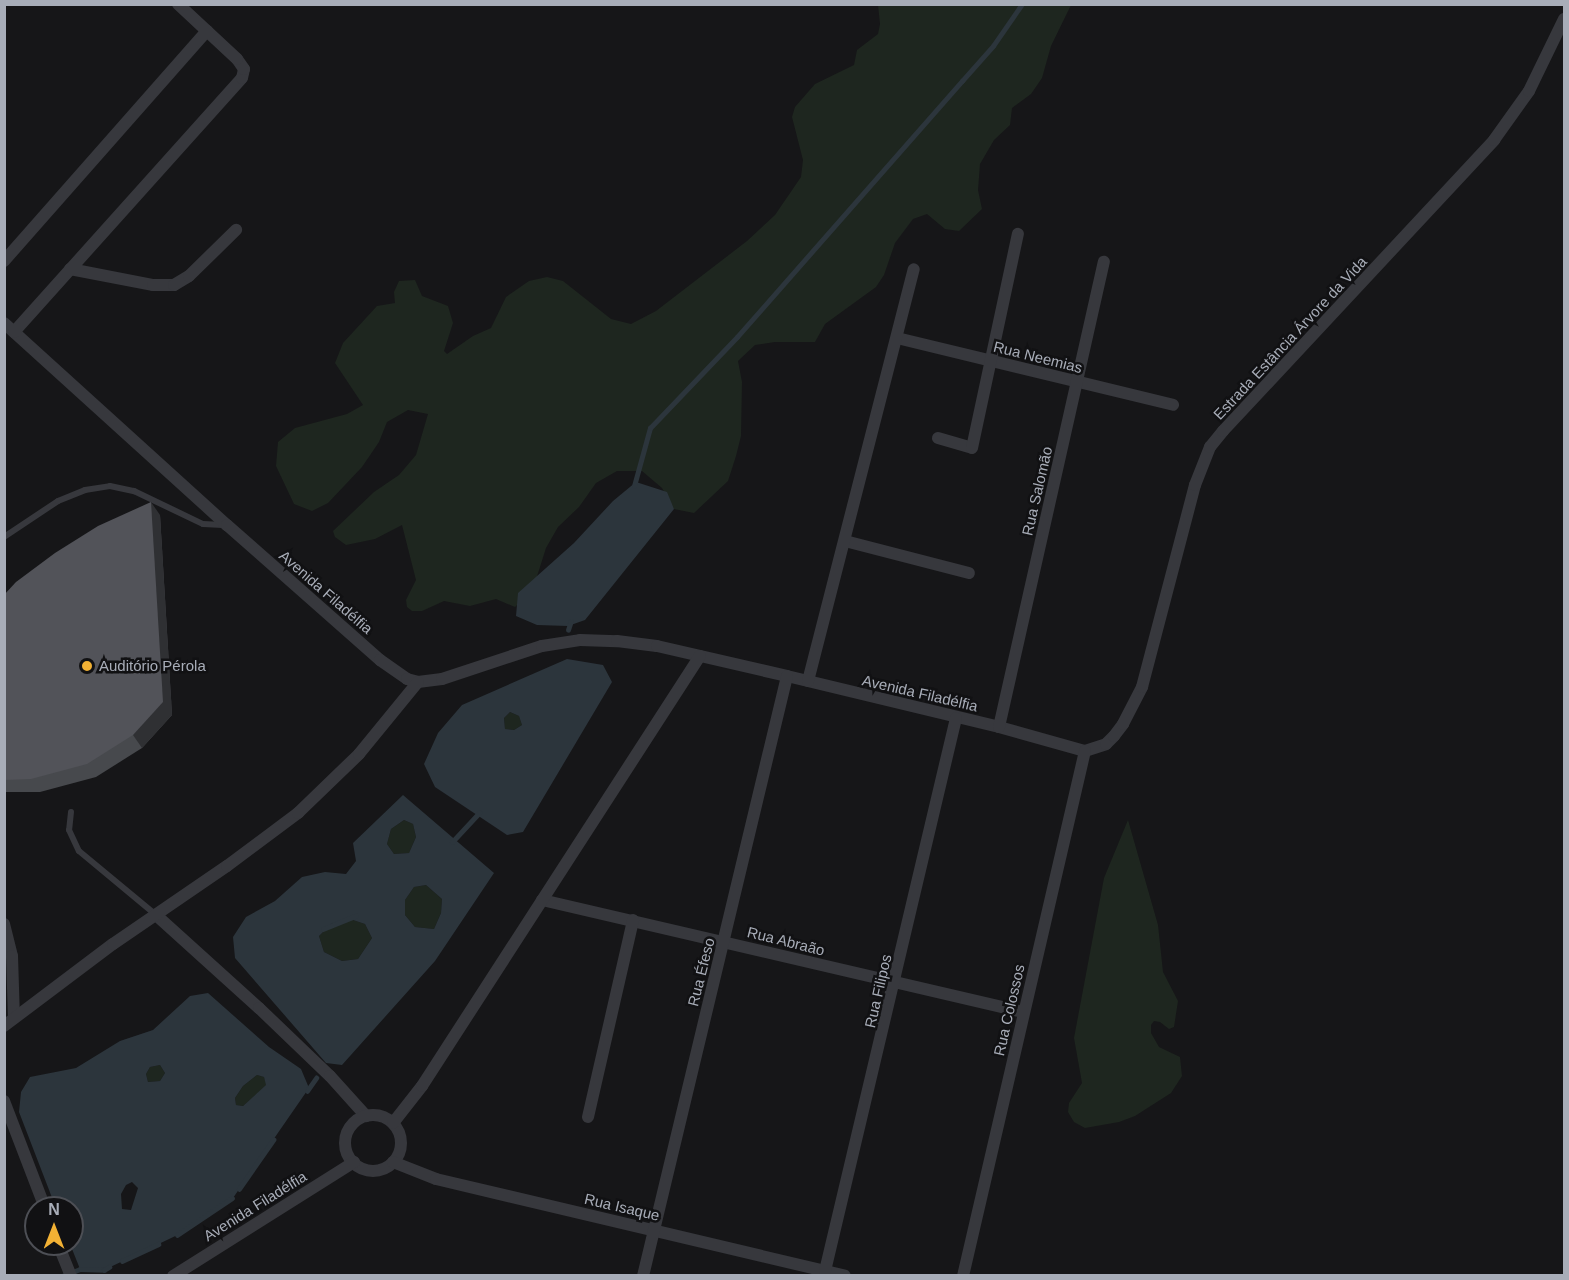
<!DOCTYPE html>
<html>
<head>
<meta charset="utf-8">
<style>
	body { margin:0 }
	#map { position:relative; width:1569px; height:1280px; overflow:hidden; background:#161618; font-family:Arial,sans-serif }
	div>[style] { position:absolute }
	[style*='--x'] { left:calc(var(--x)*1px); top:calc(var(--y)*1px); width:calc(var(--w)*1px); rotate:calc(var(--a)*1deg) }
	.green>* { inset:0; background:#1e261f }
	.water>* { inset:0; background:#2c353c }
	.stream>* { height:4.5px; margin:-2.25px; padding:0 2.25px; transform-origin:2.25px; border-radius:2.25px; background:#2c353c }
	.service>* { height:6px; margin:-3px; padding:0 3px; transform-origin:3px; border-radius:3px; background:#37383d }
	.minor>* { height:12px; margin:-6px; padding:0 6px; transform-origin:6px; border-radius:6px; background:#37383d }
	.minor>.ring { margin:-6px; padding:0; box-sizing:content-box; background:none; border:12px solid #37383d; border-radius:50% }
	.wall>* { inset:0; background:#47494d }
	.shaded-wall>* { inset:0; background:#2f3033 }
	.building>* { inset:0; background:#525359 }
	.dots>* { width:16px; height:16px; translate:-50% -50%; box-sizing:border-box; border:3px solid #111113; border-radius:50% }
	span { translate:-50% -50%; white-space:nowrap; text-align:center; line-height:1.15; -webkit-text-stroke:5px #111113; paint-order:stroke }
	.street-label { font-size:15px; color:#a8adb8 }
	.poi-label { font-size:15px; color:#a8adb8 }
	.left { translate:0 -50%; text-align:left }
	.frame { position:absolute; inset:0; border:6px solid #a8adb8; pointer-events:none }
	.north { position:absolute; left:24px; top:1196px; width:60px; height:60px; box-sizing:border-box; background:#111113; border:2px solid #4d4f55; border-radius:50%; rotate:0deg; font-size:16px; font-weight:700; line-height:24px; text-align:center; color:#a8adb8 }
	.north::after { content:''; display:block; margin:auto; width:21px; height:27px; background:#f2b134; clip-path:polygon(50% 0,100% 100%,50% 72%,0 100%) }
</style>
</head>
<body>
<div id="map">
	<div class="green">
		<div style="clip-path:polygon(878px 5px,1071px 5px,1051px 46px,1042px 78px,1031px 94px,1012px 108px,1010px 125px,994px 140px,980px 164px,978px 190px,982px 209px,959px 231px,945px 229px,927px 214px,913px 219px,895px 243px,884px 275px,876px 287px,825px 324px,815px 342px,775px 342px,755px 345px,738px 361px,742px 382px,741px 436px,736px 456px,728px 481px,694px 513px,674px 509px,662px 488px,642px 471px,617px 471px,596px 483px,579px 507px,558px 527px,546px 548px,533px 589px,515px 607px,496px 599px,470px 606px,444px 601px,422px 611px,412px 611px,407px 607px,406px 600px,416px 580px,402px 525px,375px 539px,346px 545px,335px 537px,333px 531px,374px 492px,399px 475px,416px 455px,428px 414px,408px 410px,387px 422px,379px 442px,362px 467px,328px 503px,312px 511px,294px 504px,276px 466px,278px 442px,295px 428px,347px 414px,363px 405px,335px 363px,343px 343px,377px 306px,395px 303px,394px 292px,399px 281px,415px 280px,422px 296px,448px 306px,453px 323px,444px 351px,447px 354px,473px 336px,491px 328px,506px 297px,529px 281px,547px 277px,563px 281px,611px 319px,631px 324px,656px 311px,747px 241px,775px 215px,801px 177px,803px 160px,792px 117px,795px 107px,815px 84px,854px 65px,857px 50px,878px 34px,880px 24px)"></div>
		<div style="clip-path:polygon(510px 712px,519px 716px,522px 725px,514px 730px,505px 729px,504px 718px)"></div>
		<div style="clip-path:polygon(404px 820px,413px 824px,416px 837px,409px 853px,394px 854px,387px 844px,391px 829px)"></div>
		<div style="clip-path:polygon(1128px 820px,1158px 925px,1163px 972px,1178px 1001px,1174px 1027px,1169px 1029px,1160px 1022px,1154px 1021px,1151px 1025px,1151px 1033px,1159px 1047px,1180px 1057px,1182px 1076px,1171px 1093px,1135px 1116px,1119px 1122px,1085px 1128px,1074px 1122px,1068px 1112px,1069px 1103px,1082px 1083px,1074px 1038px,1104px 878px)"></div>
		<div style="clip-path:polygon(426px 885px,442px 899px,441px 913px,434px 929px,415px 927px,405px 915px,405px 900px,414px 887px)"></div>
		<div style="clip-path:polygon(350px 919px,365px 924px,372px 938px,358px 959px,342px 961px,324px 952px,319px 936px,331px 924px)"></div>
		<div style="clip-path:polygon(160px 1065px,165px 1073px,160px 1081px,148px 1082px,146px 1074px,150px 1067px)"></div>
		<div style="clip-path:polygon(257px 1075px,264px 1077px,267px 1085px,243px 1106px,236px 1105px,235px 1098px,243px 1086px)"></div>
	</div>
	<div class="water">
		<div style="clip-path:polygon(636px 482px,667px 492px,674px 509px,585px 620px,568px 626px,537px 625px,516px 616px,518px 593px,574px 543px,613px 501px)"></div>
		<div style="clip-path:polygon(evenodd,567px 659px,603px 665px,612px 682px,523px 832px,507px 835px,435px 787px,424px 764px,438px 733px,462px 705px,567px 659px,510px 712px,519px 716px,522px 725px,514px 730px,505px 729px,504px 718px,510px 712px)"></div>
		<div style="clip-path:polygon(evenodd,403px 795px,494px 873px,435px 961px,342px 1065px,326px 1063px,235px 958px,233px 937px,246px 917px,275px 901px,302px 877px,325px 872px,346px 874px,356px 861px,353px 843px,403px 795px,404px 820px,413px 824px,416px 837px,409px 853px,394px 854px,387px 844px,391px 829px,404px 820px,403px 795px,426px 885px,442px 899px,441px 913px,434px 929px,415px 927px,405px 915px,405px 900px,414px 887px,426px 885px,403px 795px,350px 919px,365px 924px,372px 938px,358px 959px,342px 961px,324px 952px,319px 936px,331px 924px,350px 919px)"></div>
		<div style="clip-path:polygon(evenodd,208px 993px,269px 1047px,301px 1069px,309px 1088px,233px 1198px,188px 1230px,104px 1270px,80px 1269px,70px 1244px,72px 1208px,56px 1208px,19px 1112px,21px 1092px,30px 1077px,76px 1068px,120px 1041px,153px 1030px,190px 996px,208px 993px,160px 1065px,165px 1073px,160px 1081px,148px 1082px,146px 1074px,150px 1067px,160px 1065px,208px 993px,257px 1075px,264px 1077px,266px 1085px,243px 1106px,236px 1105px,235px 1098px,243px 1086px,257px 1075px,208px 993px,132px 1182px,138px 1188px,131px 1210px,122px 1209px,121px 1194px,126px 1185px,132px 1182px)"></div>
	</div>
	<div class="stream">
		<div style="--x:634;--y:486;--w:60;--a:-74.6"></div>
		<div style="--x:650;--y:428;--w:126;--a:-46.3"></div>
		<div style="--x:737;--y:337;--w:341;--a:-48.7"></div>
		<div style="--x:962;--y:81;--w:47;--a:-48.5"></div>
		<div style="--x:993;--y:46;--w:51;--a:-55.4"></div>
		<div style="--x:568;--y:630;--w:9;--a:-72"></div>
		<div style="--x:452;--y:842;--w:40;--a:-47"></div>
		<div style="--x:323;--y:929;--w:35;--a:-22"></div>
		<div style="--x:307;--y:1091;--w:16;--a:-55"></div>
		<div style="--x:239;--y:1189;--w:60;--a:-55.2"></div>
		<div style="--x:177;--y:1235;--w:66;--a:-33.9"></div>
		<div style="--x:122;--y:1261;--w:40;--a:-25"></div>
		<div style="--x:62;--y:1276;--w:19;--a:-21"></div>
		<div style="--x:80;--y:1269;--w:24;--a:2"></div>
		<div style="--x:104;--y:1270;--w:6;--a:-31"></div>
	</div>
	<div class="service">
		<div style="--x:4;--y:537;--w:65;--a:-33.7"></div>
		<div style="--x:58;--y:501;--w:29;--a:-22"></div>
		<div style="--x:85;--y:490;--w:25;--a:-9"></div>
		<div style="--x:110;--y:486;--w:25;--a:12"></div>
		<div style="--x:134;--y:491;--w:76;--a:25.6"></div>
		<div style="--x:203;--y:524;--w:20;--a:3"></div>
		<div style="--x:71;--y:812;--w:18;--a:96"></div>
		<div style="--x:69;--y:830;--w:23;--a:65"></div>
		<div style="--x:79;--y:851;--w:100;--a:39.7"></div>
	</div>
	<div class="minor">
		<div style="--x:4;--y:261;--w:307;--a:-48.6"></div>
		<div style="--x:70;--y:269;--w:85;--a:10.9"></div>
		<div style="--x:153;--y:285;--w:21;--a:0"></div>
		<div style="--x:174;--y:285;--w:17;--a:-31"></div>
		<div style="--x:189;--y:276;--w:66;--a:-44.4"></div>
		<div style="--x:4;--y:323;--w:301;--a:42.2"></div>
		<div style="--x:227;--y:525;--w:204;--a:41.4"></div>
		<div style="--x:380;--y:660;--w:33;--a:35"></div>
		<div style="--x:407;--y:679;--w:11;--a:15"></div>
		<div style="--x:418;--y:682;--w:24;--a:-7"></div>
		<div style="--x:442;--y:679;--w:105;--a:-18.3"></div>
		<div style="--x:542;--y:646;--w:38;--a:-9"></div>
		<div style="--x:580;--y:640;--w:37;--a:2"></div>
		<div style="--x:617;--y:641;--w:40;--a:7.1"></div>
		<div style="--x:657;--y:646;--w:133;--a:13"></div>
		<div style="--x:787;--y:676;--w:218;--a:13.5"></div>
		<div style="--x:999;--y:727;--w:89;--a:15.6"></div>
		<div style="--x:1085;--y:751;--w:22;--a:-18"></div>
		<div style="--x:1106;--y:744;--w:11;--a:-45"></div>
		<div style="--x:1114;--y:736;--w:15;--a:-53"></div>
		<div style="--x:1123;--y:724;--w:42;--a:-62.8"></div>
		<div style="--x:1142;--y:687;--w:209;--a:-75.3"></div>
		<div style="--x:1195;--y:485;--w:41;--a:-68.5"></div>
		<div style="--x:1210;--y:447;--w:21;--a:-51"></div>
		<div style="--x:1223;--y:431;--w:398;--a:-47"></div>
		<div style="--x:1494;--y:140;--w:60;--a:-54.5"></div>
		<div style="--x:1529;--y:91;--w:80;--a:-64.1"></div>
		<div style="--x:14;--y:332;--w:341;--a:-48.1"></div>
		<div style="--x:242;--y:78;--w:9;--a:-77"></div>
		<div style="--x:244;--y:69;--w:12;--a:-125"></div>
		<div style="--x:237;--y:59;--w:81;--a:-137"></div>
		<div style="--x:897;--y:338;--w:284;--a:13.6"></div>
		<div style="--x:938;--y:438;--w:35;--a:16"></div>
		<div style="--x:972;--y:448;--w:219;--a:-77.9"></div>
		<div style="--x:845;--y:541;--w:128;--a:14.5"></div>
		<div style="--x:808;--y:681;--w:425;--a:-75.6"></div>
		<div style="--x:999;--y:727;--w:477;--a:-77.3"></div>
		<div style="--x:542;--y:900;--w:494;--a:13.1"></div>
		<div style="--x:156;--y:915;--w:139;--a:42.1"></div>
		<div style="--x:259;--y:1008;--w:98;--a:43.8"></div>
		<div style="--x:330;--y:1076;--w:54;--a:48"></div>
		<div style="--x:4;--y:924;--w:33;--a:76"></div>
		<div style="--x:12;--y:956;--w:62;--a:88.2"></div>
		<div style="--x:4;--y:1026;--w:136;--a:-37"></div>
		<div style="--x:113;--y:944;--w:138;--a:-34.4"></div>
		<div style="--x:227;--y:866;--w:89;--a:-36.7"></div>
		<div style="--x:298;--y:813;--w:85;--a:-44"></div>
		<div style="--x:359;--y:754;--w:93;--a:-50.7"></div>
		<div style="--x:4;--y:1101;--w:115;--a:69"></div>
		<div class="ring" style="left:345px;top:1115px;width:44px;height:44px"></div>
		<div style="--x:588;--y:1117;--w:202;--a:-77.1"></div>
		<div style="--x:393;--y:1123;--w:47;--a:-51.9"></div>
		<div style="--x:422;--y:1086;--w:512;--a:-57.12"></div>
		<div style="--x:393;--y:1162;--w:46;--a:21.6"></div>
		<div style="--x:436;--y:1179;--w:420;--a:13.3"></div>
		<div style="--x:58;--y:1244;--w:35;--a:68"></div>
		<div style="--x:825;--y:1271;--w:568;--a:-76.67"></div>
		<div style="--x:173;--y:1276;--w:214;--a:-32.2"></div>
		<div style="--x:643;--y:1276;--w:617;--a:-76.5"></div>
		<div style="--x:963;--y:1276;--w:539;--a:-76.92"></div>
	</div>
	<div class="wall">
		<div style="clip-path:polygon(160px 515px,172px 715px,142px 748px,96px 777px,40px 792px,4px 792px,4px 595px)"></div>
	</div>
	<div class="shaded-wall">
		<div style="clip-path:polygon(151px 502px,160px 515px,172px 715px,142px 748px,133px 735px)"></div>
	</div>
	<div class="building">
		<div style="clip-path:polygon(151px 502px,163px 702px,133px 735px,87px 764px,31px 779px,4px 780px,4px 595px,16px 582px,55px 553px,98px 526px)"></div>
	</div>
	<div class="dots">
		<div style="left:87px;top:666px;background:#f2b134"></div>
	</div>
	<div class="street-label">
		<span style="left:1290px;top:338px;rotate:-47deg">Estrada Estância Árvore da Vida</span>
		<span style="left:1038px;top:357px;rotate:14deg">Rua Neemias</span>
		<span style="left:1037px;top:491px;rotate:-77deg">Rua Salomão</span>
		<span style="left:326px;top:592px;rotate:41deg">Avenida Filadélfia</span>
		<span style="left:920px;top:693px;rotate:13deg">Avenida Filadélfia</span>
		<span style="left:786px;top:941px;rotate:14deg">Rua Abraão</span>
		<span style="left:701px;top:972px;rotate:-76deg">Rua Éfeso</span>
		<span style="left:878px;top:991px;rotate:-77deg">Rua Filipos</span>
		<span style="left:1009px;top:1010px;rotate:-77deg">Rua Colossos</span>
		<span style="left:255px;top:1206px;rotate:-32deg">Avenida Filadélfia</span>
		<span style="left:622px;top:1207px;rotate:13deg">Rua Isaque</span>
	</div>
	<div class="poi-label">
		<span class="left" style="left:99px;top:666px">Auditório Pérola</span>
	</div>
	<div class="frame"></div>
	<div class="north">N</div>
</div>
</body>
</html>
